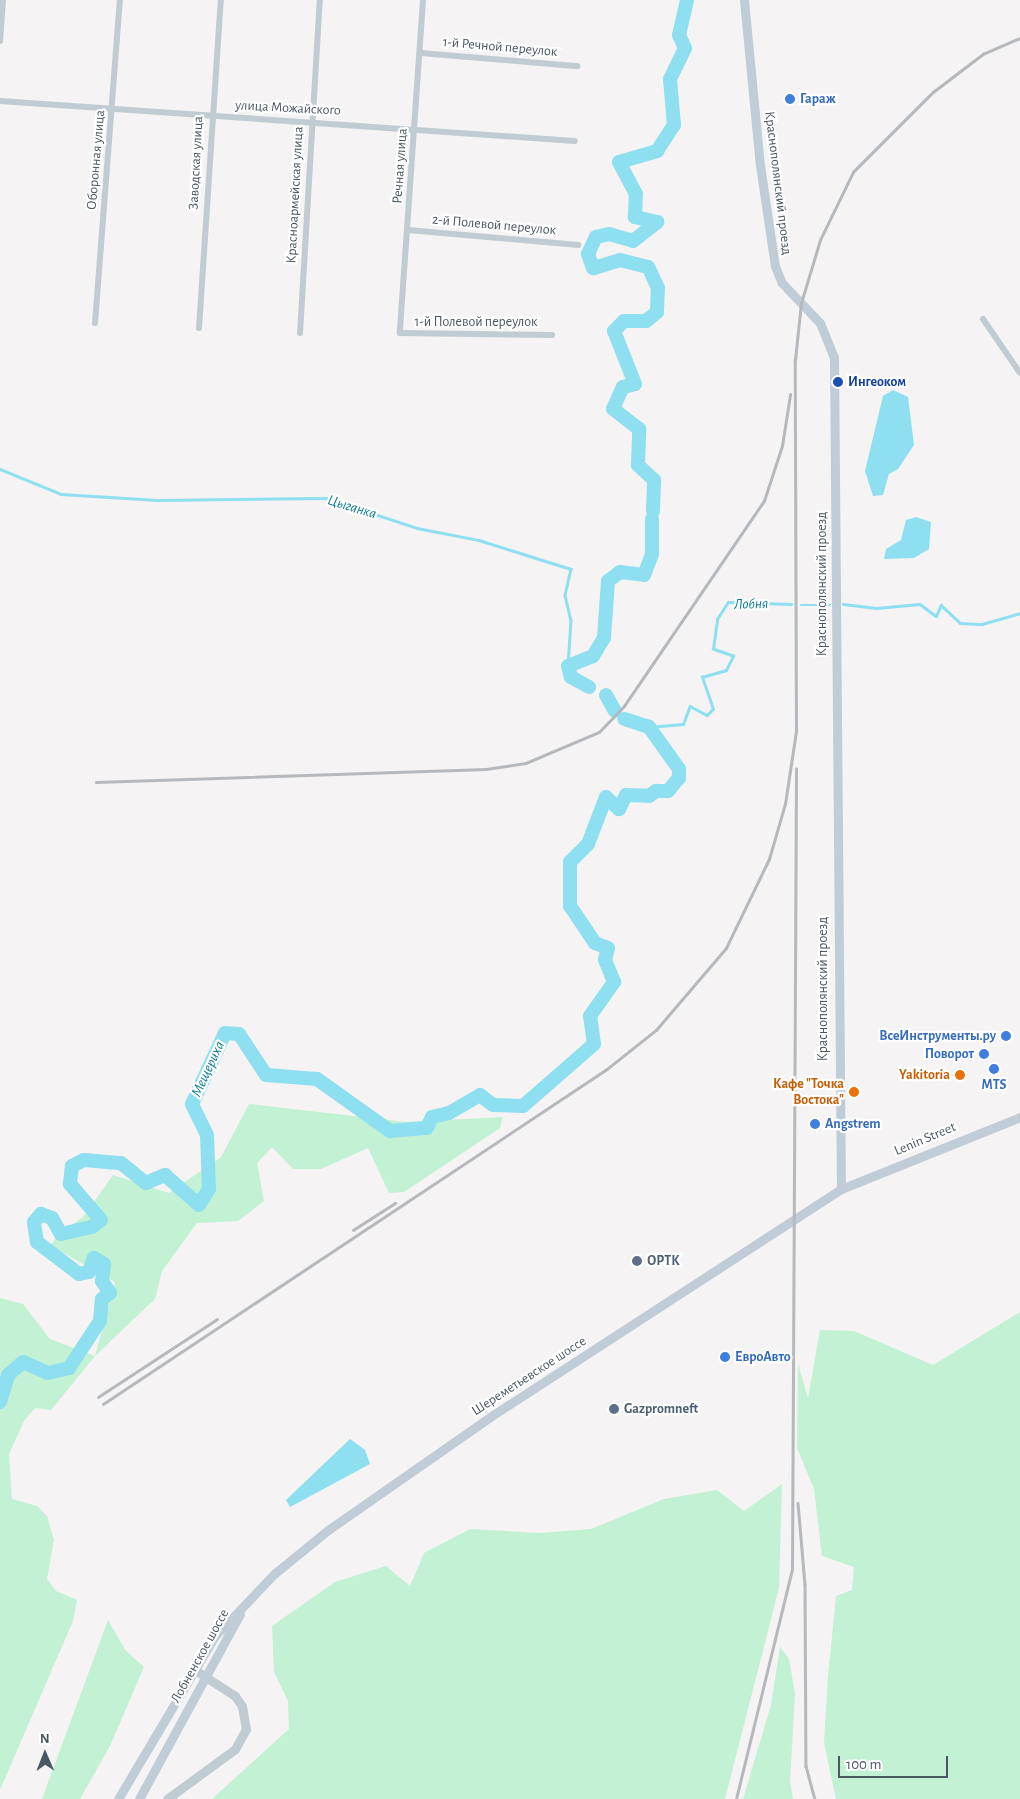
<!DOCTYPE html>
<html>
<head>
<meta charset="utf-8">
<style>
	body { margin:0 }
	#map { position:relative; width:1020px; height:1799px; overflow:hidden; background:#f5f3f3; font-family:"Alegreya Sans",sans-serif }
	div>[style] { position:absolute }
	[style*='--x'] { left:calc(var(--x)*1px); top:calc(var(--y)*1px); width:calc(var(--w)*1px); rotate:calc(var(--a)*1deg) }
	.green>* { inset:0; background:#c2f2d3 }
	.water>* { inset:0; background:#8edff0 }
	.stream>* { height:2.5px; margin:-1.25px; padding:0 1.25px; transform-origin:1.25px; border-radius:1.25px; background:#8edff0 }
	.river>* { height:14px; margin:-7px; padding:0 7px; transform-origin:7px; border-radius:7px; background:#8edff0 }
	.minor>* { height:6px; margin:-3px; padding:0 3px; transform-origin:3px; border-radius:3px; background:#c1cbd2 }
	.tertiary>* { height:9px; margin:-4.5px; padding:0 4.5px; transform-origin:4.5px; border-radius:4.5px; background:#c1cbd2 }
	.secondary>* { height:9px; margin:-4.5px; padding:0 4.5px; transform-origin:4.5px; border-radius:4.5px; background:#c0ccd6 }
	.rail>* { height:2.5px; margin:-1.25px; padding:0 1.25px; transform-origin:1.25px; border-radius:1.25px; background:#b5b8bd }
	.dots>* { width:14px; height:14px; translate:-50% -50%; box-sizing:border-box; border:2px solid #fff; border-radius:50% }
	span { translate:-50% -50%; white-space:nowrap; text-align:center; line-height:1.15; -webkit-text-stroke:4.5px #fff; paint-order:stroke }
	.street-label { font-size:14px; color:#495761 }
	.shop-label { font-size:14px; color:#366cbe; font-weight:700 }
	.left { translate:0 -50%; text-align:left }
	.right { translate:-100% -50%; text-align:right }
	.transit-label { font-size:14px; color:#164399; font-weight:700 }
	.food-label { font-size:14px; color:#c56008; font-weight:700 }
	.service-label { font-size:14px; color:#4e5e75; font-weight:700 }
	.water-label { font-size:15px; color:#0a7c95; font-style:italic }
	.north { position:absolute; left:20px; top:1729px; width:50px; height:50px; -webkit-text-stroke:4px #fff; paint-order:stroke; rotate:359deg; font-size:14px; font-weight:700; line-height:20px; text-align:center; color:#495761 }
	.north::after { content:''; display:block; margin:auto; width:18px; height:22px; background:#495761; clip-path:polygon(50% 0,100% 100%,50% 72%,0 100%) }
	.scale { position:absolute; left:838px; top:1756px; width:110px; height:22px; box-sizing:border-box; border:2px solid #495761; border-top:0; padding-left:6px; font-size:15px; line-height:18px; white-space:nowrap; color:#495761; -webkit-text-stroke:4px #fff; paint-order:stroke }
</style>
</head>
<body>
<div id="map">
	<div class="green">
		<div style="clip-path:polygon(249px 1104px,406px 1122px,503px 1117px,500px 1128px,404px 1192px,389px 1193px,368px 1148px,321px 1169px,293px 1169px,272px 1147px,257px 1163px,264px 1201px,238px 1221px,197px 1223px,162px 1271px,155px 1299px,95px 1356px,51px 1410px,35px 1408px,24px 1421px,9px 1454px,12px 1499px,37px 1506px,47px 1516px,54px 1540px,47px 1579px,56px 1591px,77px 1600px,73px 1621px,0 1790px,0 1298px,23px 1304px,50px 1339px,95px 1356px,115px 1282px,51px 1246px,56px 1237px,84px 1216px,113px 1175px,169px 1193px,221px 1157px)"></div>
		<div style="clip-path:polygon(1020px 1312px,1020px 1799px,836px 1799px,824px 1743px,828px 1676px,836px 1596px,852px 1590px,854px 1567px,822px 1556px,814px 1489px,797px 1448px,798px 1364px,808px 1398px,820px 1330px,854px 1331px,933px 1365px)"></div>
		<div style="clip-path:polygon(782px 1484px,779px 1588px,725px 1799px,212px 1799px,289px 1729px,288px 1701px,274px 1672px,272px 1626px,335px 1582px,386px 1566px,410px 1586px,424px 1553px,470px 1529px,539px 1533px,591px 1529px,664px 1499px,717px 1490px,744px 1511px)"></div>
		<div style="clip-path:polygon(108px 1620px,126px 1651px,144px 1667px,110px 1746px,80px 1799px,42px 1799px)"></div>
		<div style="clip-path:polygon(780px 1647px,789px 1659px,795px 1693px,790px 1782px,793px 1799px,743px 1799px,771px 1705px)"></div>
	</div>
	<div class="water">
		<div style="clip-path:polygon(893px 390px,908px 397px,914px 445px,898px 469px,889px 474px,883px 495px,873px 496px,865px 471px,883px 396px)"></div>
		<div style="clip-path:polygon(916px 517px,931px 522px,929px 549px,914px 558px,884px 559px,886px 549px,901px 540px,906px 520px)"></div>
		<div style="clip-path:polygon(350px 1439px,365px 1450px,370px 1464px,290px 1507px,286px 1500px)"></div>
	</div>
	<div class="stream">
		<div style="--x:0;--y:469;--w:66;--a:22.3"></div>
		<div style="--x:61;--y:494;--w:96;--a:3.6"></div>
		<div style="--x:157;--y:500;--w:169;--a:-0.7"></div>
		<div style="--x:326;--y:498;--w:96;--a:18.2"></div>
		<div style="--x:417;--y:528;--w:63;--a:11"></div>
		<div style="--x:479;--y:540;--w:96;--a:17.5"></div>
		<div style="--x:571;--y:569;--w:27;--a:103"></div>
		<div style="--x:565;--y:595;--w:26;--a:77"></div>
		<div style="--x:571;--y:620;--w:46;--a:93.7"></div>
		<div style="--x:843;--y:604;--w:33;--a:7"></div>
		<div style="--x:876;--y:608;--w:44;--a:-5.2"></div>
		<div style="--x:920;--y:604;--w:20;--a:37"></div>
		<div style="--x:936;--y:616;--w:12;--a:-66"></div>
		<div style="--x:941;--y:605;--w:26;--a:43"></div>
		<div style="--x:960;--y:623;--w:22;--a:3"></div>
		<div style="--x:982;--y:624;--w:40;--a:-16"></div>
		<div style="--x:801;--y:605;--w:29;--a:0"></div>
		<div style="--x:649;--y:727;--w:34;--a:-5"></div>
		<div style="--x:683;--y:724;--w:19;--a:-69"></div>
		<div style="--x:690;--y:706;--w:19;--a:28"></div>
		<div style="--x:707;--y:715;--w:8;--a:-45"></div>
		<div style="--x:713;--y:709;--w:34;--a:-109"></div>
		<div style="--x:702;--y:677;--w:25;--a:-16"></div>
		<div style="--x:726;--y:670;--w:16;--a:-63"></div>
		<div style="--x:733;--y:656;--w:21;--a:-161"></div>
		<div style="--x:713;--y:649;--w:30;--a:-82"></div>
		<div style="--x:717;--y:619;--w:20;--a:-57"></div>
		<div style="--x:728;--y:602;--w:63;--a:1.8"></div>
	</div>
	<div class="river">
		<div style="--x:653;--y:511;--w:31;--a:-88"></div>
		<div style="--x:654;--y:480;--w:22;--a:-137"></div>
		<div style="--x:638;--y:465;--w:36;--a:-88"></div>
		<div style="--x:639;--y:429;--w:33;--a:-142"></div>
		<div style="--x:613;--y:409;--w:24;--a:-66"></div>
		<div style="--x:623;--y:387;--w:12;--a:-14"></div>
		<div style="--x:635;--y:384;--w:57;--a:-111.6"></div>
		<div style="--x:614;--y:331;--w:14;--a:-45"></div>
		<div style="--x:624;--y:321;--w:22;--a:0"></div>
		<div style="--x:646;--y:321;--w:14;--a:-39"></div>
		<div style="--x:657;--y:312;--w:24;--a:-88"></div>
		<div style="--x:658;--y:288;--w:23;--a:-115"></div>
		<div style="--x:648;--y:267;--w:29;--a:-166"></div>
		<div style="--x:620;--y:260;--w:28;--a:163"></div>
		<div style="--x:593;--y:268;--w:15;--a:-110"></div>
		<div style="--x:588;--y:254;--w:19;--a:-65"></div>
		<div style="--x:596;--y:237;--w:13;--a:-13"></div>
		<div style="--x:609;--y:234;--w:25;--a:16"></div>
		<div style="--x:633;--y:241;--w:31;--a:-38"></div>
		<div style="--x:657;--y:222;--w:23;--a:-167"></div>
		<div style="--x:635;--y:217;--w:23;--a:-88"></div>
		<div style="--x:636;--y:194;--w:36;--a:-118"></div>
		<div style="--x:619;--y:162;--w:40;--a:-16"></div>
		<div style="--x:657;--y:151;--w:31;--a:-57"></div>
		<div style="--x:674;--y:125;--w:46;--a:-95"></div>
		<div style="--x:670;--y:79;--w:34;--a:-64"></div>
		<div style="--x:685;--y:48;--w:14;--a:-115"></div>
		<div style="--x:679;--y:35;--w:36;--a:-77"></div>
		<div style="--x:589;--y:687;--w:21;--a:-151"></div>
		<div style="--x:571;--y:677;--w:11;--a:-105"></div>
		<div style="--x:568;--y:666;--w:27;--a:-22"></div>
		<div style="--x:593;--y:656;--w:21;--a:-59"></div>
		<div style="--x:604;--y:638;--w:57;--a:-86"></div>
		<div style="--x:608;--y:581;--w:15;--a:-37"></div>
		<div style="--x:620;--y:572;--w:24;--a:7"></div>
		<div style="--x:644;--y:575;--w:22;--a:-69"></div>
		<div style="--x:652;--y:554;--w:35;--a:-90"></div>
		<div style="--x:606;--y:695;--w:18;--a:61"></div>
		<div style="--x:0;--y:1402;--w:28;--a:-73"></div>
		<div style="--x:8;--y:1375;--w:20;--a:-41"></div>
		<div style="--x:23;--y:1362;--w:27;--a:24"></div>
		<div style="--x:48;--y:1373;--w:22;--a:-13"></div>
		<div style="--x:69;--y:1368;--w:56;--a:-56.6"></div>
		<div style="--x:100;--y:1321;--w:22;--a:-85"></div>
		<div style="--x:102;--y:1299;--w:10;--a:-37"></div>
		<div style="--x:110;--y:1293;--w:14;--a:-124"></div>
		<div style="--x:102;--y:1281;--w:17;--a:-83"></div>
		<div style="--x:104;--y:1264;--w:12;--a:-149"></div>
		<div style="--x:94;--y:1258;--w:15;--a:110"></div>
		<div style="--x:89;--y:1272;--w:10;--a:169"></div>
		<div style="--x:79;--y:1274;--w:53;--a:-142.7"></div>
		<div style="--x:37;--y:1242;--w:20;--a:-99"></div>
		<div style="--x:34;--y:1222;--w:11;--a:-49"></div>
		<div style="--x:41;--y:1214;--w:12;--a:20"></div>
		<div style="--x:52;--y:1218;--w:18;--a:61"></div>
		<div style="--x:61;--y:1234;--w:32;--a:-13"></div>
		<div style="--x:92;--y:1227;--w:11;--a:-38"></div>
		<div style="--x:101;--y:1220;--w:48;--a:-130.7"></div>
		<div style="--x:70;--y:1184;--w:18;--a:-84"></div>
		<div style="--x:72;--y:1166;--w:13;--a:-27"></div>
		<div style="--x:84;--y:1160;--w:37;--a:5"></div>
		<div style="--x:121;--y:1163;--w:32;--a:39"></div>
		<div style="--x:146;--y:1183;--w:21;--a:-23"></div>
		<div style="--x:165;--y:1175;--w:45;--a:41.4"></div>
		<div style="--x:199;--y:1205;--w:19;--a:-58"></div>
		<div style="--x:209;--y:1189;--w:54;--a:-92.1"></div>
		<div style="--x:207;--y:1135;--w:34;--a:-116"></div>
		<div style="--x:192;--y:1104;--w:78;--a:-65.1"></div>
		<div style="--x:225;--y:1033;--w:14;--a:4"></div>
		<div style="--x:239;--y:1034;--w:49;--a:56.6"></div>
		<div style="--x:266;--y:1075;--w:51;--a:4.5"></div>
		<div style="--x:317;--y:1079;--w:90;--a:35.5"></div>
		<div style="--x:390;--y:1131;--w:37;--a:-5"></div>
		<div style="--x:427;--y:1128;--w:12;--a:-66"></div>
		<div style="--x:432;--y:1117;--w:17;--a:-13"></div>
		<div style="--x:449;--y:1113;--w:36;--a:-30"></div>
		<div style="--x:480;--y:1095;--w:16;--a:38"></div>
		<div style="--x:493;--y:1105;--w:30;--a:2"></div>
		<div style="--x:523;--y:1106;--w:94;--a:-41.1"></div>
		<div style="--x:594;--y:1044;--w:28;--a:-98"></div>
		<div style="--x:590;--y:1016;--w:42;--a:-54.8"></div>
		<div style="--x:614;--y:982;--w:24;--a:-112"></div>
		<div style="--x:605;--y:960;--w:12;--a:-76"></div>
		<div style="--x:608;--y:948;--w:14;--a:-159"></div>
		<div style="--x:595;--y:943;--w:45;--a:-124"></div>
		<div style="--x:570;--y:906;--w:44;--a:-90"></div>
		<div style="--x:570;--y:862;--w:25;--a:-45"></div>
		<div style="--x:588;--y:844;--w:50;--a:-69"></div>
		<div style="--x:606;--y:797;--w:18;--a:43"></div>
		<div style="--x:619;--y:809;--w:16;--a:-63"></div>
		<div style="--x:626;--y:795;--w:23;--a:2"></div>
		<div style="--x:649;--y:796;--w:9;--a:-36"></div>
		<div style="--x:656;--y:791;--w:12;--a:0"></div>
		<div style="--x:668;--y:791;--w:17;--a:-50"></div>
		<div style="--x:679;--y:778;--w:9;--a:-90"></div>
		<div style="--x:679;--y:769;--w:52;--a:-125.5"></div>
		<div style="--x:649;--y:727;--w:26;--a:-162"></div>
	</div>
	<div class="minor">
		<div style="--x:423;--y:0;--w:334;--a:94"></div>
		<div style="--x:400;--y:333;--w:152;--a:0.8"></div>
		<div style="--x:0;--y:41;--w:41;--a:-85.8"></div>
		<div style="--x:421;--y:53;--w:157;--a:4.8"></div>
		<div style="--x:0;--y:101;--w:576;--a:3.98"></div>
		<div style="--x:408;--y:230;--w:171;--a:5"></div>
		<div style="--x:983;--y:319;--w:65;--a:55.6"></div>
		<div style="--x:95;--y:323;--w:324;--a:-85.6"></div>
		<div style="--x:199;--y:328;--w:329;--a:-86.2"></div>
		<div style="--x:300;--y:333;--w:334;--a:-86.6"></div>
	</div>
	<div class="tertiary">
		<div style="--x:167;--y:1799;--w:84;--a:-36.3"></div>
		<div style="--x:235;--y:1749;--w:23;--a:-61"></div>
		<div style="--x:246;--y:1729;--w:23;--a:-100"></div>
		<div style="--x:242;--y:1706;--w:12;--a:-125"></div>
		<div style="--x:235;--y:1696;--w:51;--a:-146.9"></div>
	</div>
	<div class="secondary">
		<div style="--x:744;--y:0;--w:166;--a:84.5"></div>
		<div style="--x:760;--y:165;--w:102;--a:81.6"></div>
		<div style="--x:775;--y:266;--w:18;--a:68"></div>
		<div style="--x:782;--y:283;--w:55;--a:46.5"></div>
		<div style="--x:820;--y:323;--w:37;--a:68"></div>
		<div style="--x:834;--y:357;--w:832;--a:89.52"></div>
		<div style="--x:118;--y:1799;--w:188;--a:-59.3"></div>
		<div style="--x:214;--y:1637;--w:87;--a:-46.4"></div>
		<div style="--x:274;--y:1574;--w:70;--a:-39.2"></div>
		<div style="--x:328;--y:1530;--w:205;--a:-34.9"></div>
		<div style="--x:496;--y:1413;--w:411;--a:-33"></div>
		<div style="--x:841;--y:1189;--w:193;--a:-21.9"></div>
		<div style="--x:139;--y:1799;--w:211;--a:-61.4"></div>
	</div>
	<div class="rail">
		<div style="--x:96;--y:782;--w:390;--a:-1.9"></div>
		<div style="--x:486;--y:769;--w:40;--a:-8.5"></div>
		<div style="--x:526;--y:763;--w:79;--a:-23"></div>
		<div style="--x:599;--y:732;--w:36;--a:-46"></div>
		<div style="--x:624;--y:706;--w:248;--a:-55.7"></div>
		<div style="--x:764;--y:501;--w:58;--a:-71.9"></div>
		<div style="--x:782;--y:446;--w:52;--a:-81.1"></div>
		<div style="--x:353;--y:1230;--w:50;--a:-32.7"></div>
		<div style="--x:98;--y:1397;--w:142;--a:-33.2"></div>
		<div style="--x:103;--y:1404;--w:605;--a:-33.61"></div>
		<div style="--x:607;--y:1069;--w:63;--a:-38.5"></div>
		<div style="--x:656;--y:1030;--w:108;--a:-49.5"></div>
		<div style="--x:726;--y:948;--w:99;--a:-64.2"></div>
		<div style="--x:769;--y:859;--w:57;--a:-73.8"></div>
		<div style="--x:785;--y:804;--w:74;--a:-81.4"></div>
		<div style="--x:796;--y:731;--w:371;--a:-90.2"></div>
		<div style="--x:795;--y:360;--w:57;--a:-84"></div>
		<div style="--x:801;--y:303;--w:66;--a:-73.2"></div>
		<div style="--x:820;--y:240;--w:76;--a:-64.1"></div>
		<div style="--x:853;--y:172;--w:113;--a:-45"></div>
		<div style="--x:933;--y:92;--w:63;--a:-37.2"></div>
		<div style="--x:983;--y:54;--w:40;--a:-23.4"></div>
		<div style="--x:798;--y:1503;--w:81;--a:85.1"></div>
		<div style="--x:805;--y:1584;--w:182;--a:89.7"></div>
		<div style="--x:806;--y:1766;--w:34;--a:75"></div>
		<div style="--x:736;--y:1799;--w:237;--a:-76.3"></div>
		<div style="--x:792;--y:1569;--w:800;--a:-89.71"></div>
	</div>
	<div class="dots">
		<div style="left:790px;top:99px;background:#3f7fe0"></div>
		<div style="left:838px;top:382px;background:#1a4fb4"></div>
		<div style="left:1006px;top:1036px;background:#3f7fe0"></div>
		<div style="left:984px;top:1054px;background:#3f7fe0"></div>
		<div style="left:994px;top:1069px;background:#3f7fe0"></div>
		<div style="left:960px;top:1075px;background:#e8710a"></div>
		<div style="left:854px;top:1092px;background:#e8710a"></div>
		<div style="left:815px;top:1124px;background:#3f7fe0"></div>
		<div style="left:637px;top:1261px;background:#5c6f8a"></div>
		<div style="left:725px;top:1357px;background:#3f7fe0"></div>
		<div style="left:614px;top:1409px;background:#5c6f8a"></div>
	</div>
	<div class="street-label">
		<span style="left:500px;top:47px;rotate:5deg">1-й Речной переулок</span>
		<span style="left:288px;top:108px;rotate:3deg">улица Можайского</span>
		<span style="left:96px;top:160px;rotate:-85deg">Оборонная улица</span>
		<span style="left:196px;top:163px;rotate:-87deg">Заводская улица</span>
		<span style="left:400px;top:166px;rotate:-86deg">Речная улица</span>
		<span style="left:778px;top:183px;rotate:83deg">Краснополянский проезд</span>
		<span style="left:295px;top:195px;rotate:-87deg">Красноармейская улица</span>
		<span style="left:494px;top:225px;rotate:5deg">2-й Полевой переулок</span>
		<span style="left:476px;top:322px">1-й Полевой переулок</span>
		<span style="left:822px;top:584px;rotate:-90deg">Краснополянский проезд</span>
		<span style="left:823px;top:989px;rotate:-90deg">Краснополянский проезд</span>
		<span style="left:925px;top:1139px;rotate:-23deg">Lenin Street</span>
		<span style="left:529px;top:1376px;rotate:-33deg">Шереметьевское шоссе</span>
		<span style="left:200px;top:1656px;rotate:-61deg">Лобненское шоссе</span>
	</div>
	<div class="shop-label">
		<span class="left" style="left:800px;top:99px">Гараж</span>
		<span class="right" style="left:996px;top:1036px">ВсеИнструменты.ру</span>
		<span class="right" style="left:974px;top:1054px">Поворот</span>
		<span style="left:994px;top:1085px">MTS</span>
		<span class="left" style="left:825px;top:1124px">Angstrem</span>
		<span class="left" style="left:735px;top:1357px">ЕвроАвто</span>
	</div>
	<div class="transit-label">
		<span class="left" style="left:848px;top:382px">Ингеоком</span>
	</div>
	<div class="food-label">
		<span class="right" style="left:950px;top:1075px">Yakitoria</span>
		<span class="right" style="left:844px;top:1092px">Кафе "Точка<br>Востока"</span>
	</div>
	<div class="service-label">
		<span class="left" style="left:647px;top:1261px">ОРТК</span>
		<span class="left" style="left:624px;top:1409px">Gazpromneft</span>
	</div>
	<div class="water-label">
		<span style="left:352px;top:507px;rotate:17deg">Цыганка</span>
		<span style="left:751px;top:604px;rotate:-1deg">Лобня</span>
		<span style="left:208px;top:1069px;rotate:-65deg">Мещериха</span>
	</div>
	<div class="north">N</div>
	<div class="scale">100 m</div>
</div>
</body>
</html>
